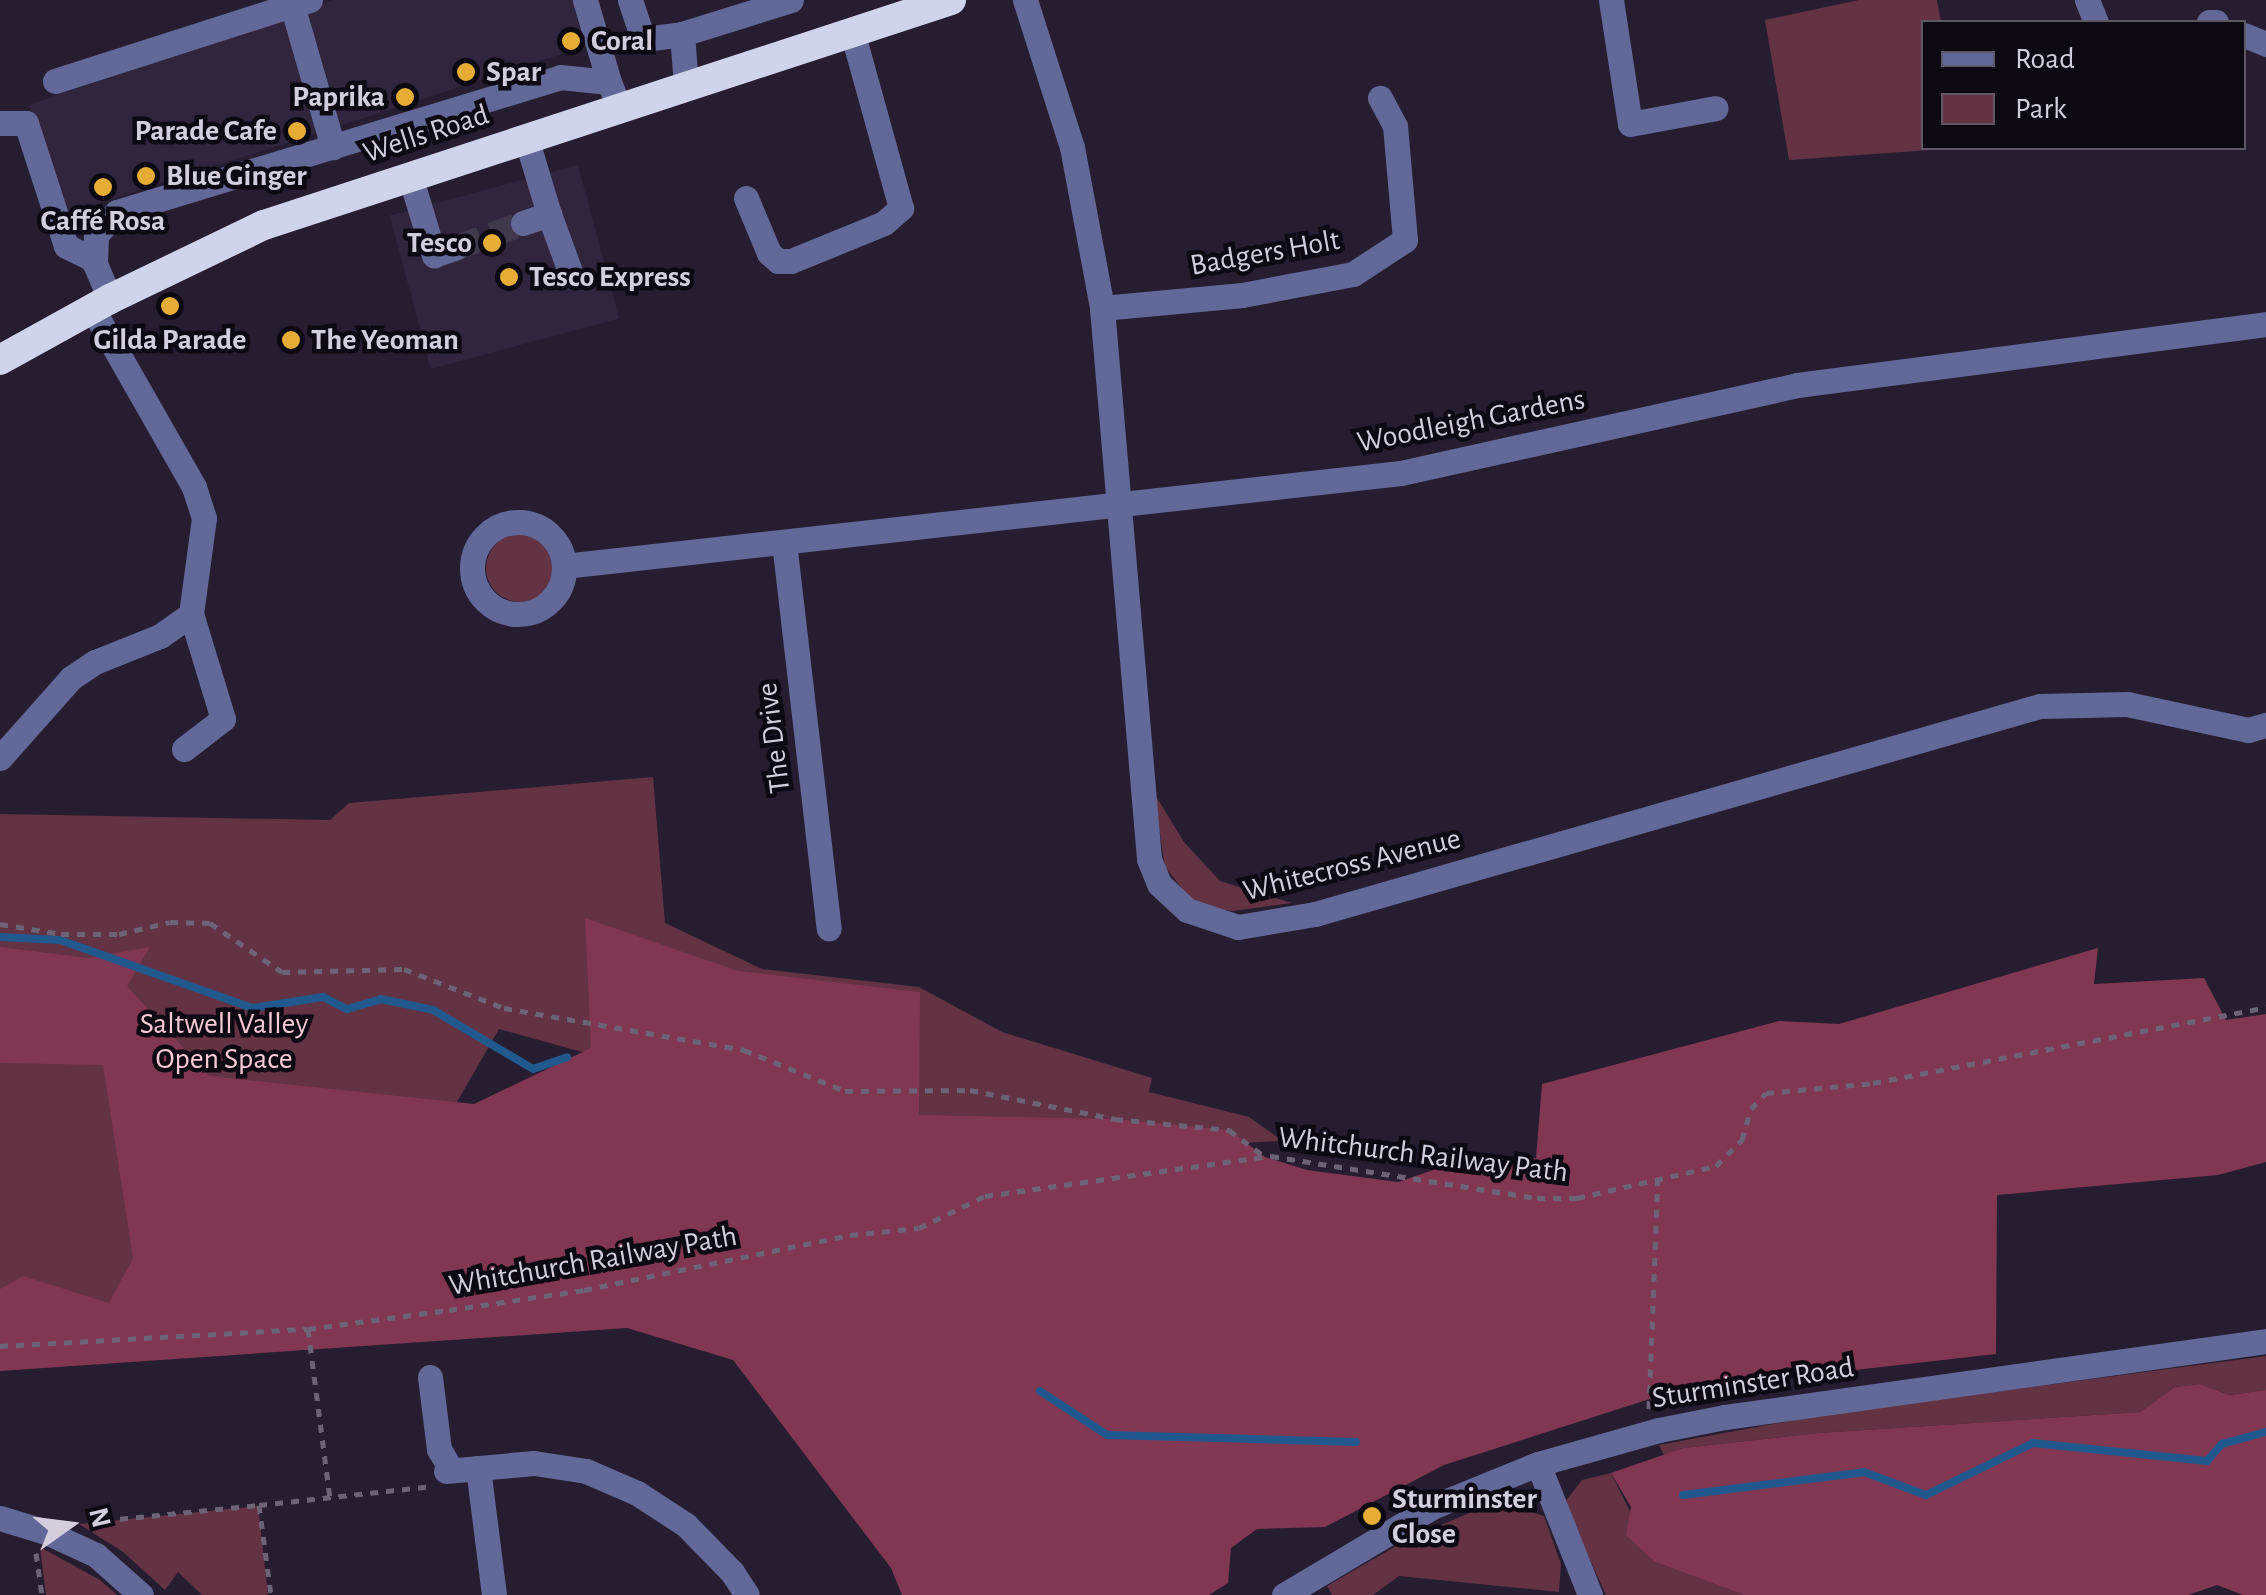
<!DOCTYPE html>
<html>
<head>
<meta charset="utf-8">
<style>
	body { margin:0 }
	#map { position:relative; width:2266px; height:1595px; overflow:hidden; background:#261d31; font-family:"Alegreya Sans",sans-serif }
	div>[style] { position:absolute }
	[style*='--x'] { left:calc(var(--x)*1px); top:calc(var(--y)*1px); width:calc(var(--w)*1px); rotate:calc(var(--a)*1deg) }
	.built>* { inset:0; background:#31253e; transform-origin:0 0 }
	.green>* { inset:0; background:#633243 }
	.round { border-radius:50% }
	.forest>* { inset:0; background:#813752 }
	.stream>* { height:8px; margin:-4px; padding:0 4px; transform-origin:4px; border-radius:4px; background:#21598f }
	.minor-tunnel>* { height:25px; margin-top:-12.5px; transform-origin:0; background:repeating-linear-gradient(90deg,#40384b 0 25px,transparent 0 37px) }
	.path>* { height:5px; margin-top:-2.5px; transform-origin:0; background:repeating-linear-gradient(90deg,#6c6476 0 8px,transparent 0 16px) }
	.minor>* { height:25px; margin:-12.5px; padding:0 12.5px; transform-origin:12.5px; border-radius:12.5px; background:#626897 }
	.minor>.ring { margin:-12.5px; padding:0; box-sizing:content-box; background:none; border:25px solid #626897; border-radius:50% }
	.highway>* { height:30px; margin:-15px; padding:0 15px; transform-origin:15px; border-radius:15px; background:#cfd3eb }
	.dots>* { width:28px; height:28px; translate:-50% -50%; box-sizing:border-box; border:5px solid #0d0912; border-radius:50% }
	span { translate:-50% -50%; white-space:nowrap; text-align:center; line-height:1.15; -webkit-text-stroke:9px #0d0912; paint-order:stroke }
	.poi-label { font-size:30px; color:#d4cedc; font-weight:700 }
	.left { translate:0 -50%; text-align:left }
	.right { translate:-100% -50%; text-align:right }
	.street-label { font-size:30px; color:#d4cedc }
	.park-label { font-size:30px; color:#f8cad7 }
	.legend { position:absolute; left:1921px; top:20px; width:325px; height:130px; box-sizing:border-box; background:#0d0912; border:2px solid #5d5863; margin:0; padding:12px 18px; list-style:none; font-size:30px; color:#d4cedc }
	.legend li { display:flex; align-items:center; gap:20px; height:50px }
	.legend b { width:50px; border:2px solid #5d5863 }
	.north { position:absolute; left:20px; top:1475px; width:100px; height:100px; -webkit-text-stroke:8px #0d0912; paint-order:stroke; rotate:76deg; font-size:28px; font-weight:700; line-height:40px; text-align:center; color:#d4cedc }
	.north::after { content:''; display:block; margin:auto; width:35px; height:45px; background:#d4cedc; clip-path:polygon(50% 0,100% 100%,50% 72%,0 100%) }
</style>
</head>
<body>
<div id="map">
	<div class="built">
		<div style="clip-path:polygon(333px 0,575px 0,587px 46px,63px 215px,29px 105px)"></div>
		<div style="left:578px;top:165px;width:159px;height:195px;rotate:75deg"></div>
	</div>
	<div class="green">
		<div style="clip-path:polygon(1859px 0,1937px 0,1941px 22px,1924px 22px,1924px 148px,1958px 148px,1789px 160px,1765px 20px)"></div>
		<div class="round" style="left:486px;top:534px;width:68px;height:68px"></div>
		<div style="clip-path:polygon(653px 777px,665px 923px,762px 969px,919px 987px,1002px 1032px,1152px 1078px,1149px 1092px,1249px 1117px,1283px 1141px,1085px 1150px,705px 1086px,499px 1029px,438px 1135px,250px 1308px,0 1318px,0 814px,330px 820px,349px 803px)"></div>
		<div style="clip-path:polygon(1154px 793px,1184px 842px,1220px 881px,1292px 903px,1233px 911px,1208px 908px,1188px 896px,1165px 867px)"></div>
		<div style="clip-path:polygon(2266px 1356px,2266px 1390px,2229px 1395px,2200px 1384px,2175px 1387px,2140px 1412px,1819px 1433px,1683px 1448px,1664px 1455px,1659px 1445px,1828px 1414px)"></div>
		<div style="clip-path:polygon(1611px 1473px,1655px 1562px,1744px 1595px,1606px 1595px,1564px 1503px,1582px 1480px)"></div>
		<div style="clip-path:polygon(1498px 1501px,1544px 1516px,1561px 1564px,1559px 1592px,1399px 1576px,1373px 1595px,1332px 1595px,1327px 1586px,1410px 1538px)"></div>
		<div style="clip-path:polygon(258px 1506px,268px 1595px,202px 1595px,178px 1572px,165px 1590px,123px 1552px,79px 1524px)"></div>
		<div style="clip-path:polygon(40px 1547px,100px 1580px,117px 1595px,46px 1595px)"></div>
	</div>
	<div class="forest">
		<div style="clip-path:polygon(585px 918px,738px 971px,920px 992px,919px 1115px,1115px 1119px,1229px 1130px,1265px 1157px,1307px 1170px,1398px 1182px,1439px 1168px,1536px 1158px,1542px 1084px,1779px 1021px,1839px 1024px,2098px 948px,2094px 984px,2204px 978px,2226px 1020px,2266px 1014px,2266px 1162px,2218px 1175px,1997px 1195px,1996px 1354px,1678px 1390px,1444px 1465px,1325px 1527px,1257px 1529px,1231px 1548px,1228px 1583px,1209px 1595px,902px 1595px,891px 1568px,733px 1360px,627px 1328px,0 1371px,0 1289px,23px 1276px,109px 1303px,133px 1258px,103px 1065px,0 1063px,0 947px,88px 958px,150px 947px,127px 986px,209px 1076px,474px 1104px,591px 1048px)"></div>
		<div style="clip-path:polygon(2200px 1384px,2229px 1395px,2266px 1390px,2266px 1595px,2243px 1595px,2217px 1585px,2188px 1595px,1744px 1595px,1655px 1562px,1626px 1535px,1631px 1507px,1611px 1473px,1683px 1448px,1819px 1433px,2140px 1412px,2175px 1387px)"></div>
	</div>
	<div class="stream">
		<div style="--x:0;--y:937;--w:60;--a:2.9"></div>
		<div style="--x:60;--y:940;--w:204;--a:19.5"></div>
		<div style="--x:252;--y:1008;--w:72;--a:-8.8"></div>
		<div style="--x:323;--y:997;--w:27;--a:27"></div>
		<div style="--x:347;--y:1009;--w:35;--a:-16"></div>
		<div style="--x:381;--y:999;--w:53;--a:11.9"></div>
		<div style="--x:433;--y:1010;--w:116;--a:30.5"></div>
		<div style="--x:533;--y:1069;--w:36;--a:-19"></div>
		<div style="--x:1040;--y:1391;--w:80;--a:33.3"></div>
		<div style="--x:1107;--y:1435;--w:249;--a:1.6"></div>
		<div style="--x:1683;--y:1495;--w:182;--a:-7.2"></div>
		<div style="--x:1864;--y:1472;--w:66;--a:20.4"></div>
		<div style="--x:1926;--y:1495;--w:119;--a:-25.9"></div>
		<div style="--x:2033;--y:1443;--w:175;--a:5.9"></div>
		<div style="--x:2207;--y:1461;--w:23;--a:-49"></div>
		<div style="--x:2222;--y:1444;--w:46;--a:-15.3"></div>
	</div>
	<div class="minor-tunnel">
		<div style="--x:457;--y:247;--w:70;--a:-20"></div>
	</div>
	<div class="path">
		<div style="--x:0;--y:924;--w:62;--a:9.3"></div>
		<div style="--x:61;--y:934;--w:58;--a:0"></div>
		<div style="--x:119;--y:934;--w:52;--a:-13.2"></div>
		<div style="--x:170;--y:922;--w:40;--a:1.4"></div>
		<div style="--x:210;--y:923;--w:87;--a:34.2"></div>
		<div style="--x:282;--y:972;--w:122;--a:-1.4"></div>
		<div style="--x:404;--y:969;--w:107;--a:21.3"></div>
		<div style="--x:504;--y:1008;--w:244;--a:9.9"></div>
		<div style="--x:744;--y:1050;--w:109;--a:22.1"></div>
		<div style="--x:845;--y:1091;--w:125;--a:-0.5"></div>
		<div style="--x:970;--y:1090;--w:148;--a:11.3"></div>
		<div style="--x:1115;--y:1119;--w:115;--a:5.5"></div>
		<div style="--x:1229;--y:1130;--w:44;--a:36.6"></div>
		<div style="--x:308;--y:1329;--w:170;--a:82.6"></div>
		<div style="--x:0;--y:1346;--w:308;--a:-3.2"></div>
		<div style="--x:308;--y:1329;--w:142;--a:-7.7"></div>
		<div style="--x:449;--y:1310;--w:136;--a:-8.4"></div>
		<div style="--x:584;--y:1290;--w:272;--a:-11.7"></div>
		<div style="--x:850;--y:1235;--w:69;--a:-5.8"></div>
		<div style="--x:919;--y:1228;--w:73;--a:-25.9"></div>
		<div style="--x:985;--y:1196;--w:289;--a:-8"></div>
		<div style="--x:1271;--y:1156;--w:269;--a:9"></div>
		<div style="--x:1537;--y:1198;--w:40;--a:0"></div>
		<div style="--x:1577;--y:1198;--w:143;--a:-13"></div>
		<div style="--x:1716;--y:1166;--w:37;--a:-45"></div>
		<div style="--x:1742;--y:1140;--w:32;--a:-74"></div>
		<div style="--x:1751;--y:1109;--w:22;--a:-47"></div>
		<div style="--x:1766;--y:1093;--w:107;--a:-5.3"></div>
		<div style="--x:1873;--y:1083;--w:400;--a:-10.9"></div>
		<div style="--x:1649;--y:1409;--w:231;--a:-87.8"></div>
		<div style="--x:259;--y:1505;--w:168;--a:-6.2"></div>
		<div style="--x:88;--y:1522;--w:172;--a:-5.7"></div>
		<div style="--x:259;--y:1505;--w:91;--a:82.4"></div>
		<div style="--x:36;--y:1553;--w:42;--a:81.9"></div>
	</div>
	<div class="minor">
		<div style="--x:310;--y:0;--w:19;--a:164"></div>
		<div style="--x:292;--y:5;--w:148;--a:73.9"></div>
		<div style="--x:585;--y:0;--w:85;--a:73.7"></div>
		<div style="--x:630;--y:0;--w:41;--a:71.6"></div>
		<div style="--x:643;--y:39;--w:39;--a:-7"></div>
		<div style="--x:1025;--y:0;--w:154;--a:72.3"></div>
		<div style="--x:1072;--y:147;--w:164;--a:79.4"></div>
		<div style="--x:1102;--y:308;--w:553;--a:85.12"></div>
		<div style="--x:1149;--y:859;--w:27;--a:68"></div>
		<div style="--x:1159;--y:884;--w:38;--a:43"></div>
		<div style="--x:1187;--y:910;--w:54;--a:18.4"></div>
		<div style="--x:1238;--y:927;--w:78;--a:-9.6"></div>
		<div style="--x:1315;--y:914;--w:754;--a:-16.01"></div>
		<div style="--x:2040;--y:706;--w:87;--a:-1.3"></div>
		<div style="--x:2127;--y:704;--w:124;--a:12.1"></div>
		<div style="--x:2248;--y:730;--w:19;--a:-16"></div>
		<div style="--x:1611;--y:0;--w:125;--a:81.3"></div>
		<div style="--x:1630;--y:124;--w:87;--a:-10.5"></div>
		<div style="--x:2087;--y:0;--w:24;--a:68"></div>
		<div style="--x:2209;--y:22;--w:7;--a:0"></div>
		<div style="--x:2244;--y:35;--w:24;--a:22"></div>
		<div style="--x:55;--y:81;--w:249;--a:-17.8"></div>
		<div style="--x:686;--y:85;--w:51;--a:-94.5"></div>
		<div style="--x:682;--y:34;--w:114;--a:-17.3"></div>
		<div style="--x:0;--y:123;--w:26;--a:0"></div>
		<div style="--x:26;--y:123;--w:129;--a:72"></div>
		<div style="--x:66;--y:246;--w:32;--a:26"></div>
		<div style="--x:410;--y:176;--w:83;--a:73.1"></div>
		<div style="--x:434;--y:255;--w:24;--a:-19"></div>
		<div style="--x:746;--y:198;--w:60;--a:67.3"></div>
		<div style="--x:769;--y:253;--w:12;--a:42"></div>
		<div style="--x:778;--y:261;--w:13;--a:0"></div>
		<div style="--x:791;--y:261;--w:100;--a:-22.2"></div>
		<div style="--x:884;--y:223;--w:23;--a:-41"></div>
		<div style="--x:901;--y:208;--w:184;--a:-105.5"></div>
		<div style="--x:549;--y:214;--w:67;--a:69.9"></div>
		<div style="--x:523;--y:223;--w:28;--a:-19"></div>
		<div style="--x:549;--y:214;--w:79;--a:-106.8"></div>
		<div style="--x:110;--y:299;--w:38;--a:-113"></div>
		<div style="--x:95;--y:264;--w:29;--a:-88"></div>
		<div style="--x:96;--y:235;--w:31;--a:-48"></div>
		<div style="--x:117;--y:212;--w:463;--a:-16.9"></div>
		<div style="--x:560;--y:77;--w:49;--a:5.8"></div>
		<div style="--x:609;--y:82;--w:27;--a:68"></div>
		<div style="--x:1102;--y:308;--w:141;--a:-5.3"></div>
		<div style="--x:1242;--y:295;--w:113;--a:-10.7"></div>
		<div style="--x:1353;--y:274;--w:62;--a:-33.2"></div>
		<div style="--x:1405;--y:240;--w:114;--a:-95"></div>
		<div style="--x:1395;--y:126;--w:32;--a:-118"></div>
		<div class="ring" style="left:472px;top:522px;width:67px;height:67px"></div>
		<div style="--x:784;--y:542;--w:389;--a:83.4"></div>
		<div style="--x:564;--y:566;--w:842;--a:-6.34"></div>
		<div style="--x:1401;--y:473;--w:406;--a:-12.5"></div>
		<div style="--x:1797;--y:385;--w:473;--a:-7.4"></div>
		<div style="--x:184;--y:749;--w:49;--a:-37.6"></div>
		<div style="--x:223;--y:719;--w:110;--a:-106.9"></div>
		<div style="--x:0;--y:758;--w:107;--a:-48.4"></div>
		<div style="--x:71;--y:678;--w:29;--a:-34"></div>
		<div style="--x:95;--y:662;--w:70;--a:-21.8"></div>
		<div style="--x:160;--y:636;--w:38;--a:-35"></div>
		<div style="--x:191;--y:614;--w:97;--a:-82.3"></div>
		<div style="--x:204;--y:518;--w:33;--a:-108"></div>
		<div style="--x:194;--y:487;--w:206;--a:-119.7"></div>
		<div style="--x:430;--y:1377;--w:73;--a:82.9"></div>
		<div style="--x:439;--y:1449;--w:24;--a:60"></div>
		<div style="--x:1538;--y:1464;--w:141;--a:68.3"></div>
		<div style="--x:478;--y:1468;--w:128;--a:82.8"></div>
		<div style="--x:446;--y:1471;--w:88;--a:-5.2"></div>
		<div style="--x:534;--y:1463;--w:53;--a:8.7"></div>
		<div style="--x:586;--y:1471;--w:56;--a:23.3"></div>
		<div style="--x:637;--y:1493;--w:59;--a:33.1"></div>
		<div style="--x:686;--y:1525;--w:66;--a:45.6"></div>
		<div style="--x:732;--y:1572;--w:27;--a:57"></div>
		<div style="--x:0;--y:1518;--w:48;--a:16.9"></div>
		<div style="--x:46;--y:1532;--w:55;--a:24.7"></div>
		<div style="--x:96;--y:1555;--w:60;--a:41.6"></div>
		<div style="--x:1284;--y:1595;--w:172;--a:-30.7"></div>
		<div style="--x:1432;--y:1507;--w:114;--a:-22.1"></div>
		<div style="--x:1538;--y:1464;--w:126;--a:-15.7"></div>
		<div style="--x:1659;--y:1430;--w:67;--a:-11.1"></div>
		<div style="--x:1725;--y:1417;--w:546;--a:-8"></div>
	</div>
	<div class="highway">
		<div style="--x:0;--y:360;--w:126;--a:-29"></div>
		<div style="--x:110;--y:299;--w:171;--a:-25.7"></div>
		<div style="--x:264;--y:225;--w:723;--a:-18.13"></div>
	</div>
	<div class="dots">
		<div style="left:571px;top:41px;background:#e6ad36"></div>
		<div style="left:466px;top:72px;background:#e6ad36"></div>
		<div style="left:405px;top:97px;background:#e6ad36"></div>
		<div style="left:297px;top:131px;background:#e6ad36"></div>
		<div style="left:146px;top:176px;background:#e6ad36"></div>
		<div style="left:103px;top:187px;background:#e6ad36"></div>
		<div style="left:492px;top:243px;background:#e6ad36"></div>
		<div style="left:509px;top:277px;background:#e6ad36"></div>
		<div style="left:170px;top:306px;background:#e6ad36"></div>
		<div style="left:291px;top:340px;background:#e6ad36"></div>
		<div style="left:1372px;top:1516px;background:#e6ad36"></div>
	</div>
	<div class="poi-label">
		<span class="left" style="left:591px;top:41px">Coral</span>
		<span class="left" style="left:486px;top:72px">Spar</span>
		<span class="right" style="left:385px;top:97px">Paprika</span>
		<span class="right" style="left:277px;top:131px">Parade Cafe</span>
		<span class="left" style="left:166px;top:176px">Blue Ginger</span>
		<span style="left:103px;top:221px">Caffé Rosa</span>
		<span class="right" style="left:472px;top:243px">Tesco</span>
		<span class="left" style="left:529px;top:277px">Tesco Express</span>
		<span style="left:170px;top:340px">Gilda Parade</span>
		<span class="left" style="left:311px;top:340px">The Yeoman</span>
		<span class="left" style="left:1392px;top:1516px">Sturminster<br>Close</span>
	</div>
	<div class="street-label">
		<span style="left:426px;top:134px;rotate:-18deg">Wells Road</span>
		<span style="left:1265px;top:253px;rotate:-10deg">Badgers Holt</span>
		<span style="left:1471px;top:421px;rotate:-11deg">Woodleigh Gardens</span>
		<span style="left:774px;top:738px;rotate:-97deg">The Drive</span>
		<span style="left:1352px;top:865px;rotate:-14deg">Whitecross Avenue</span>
		<span style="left:1423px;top:1155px;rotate:7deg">Whitchurch Railway Path</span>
		<span style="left:593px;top:1261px;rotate:-10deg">Whitchurch Railway Path</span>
		<span style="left:1753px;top:1383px;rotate:-9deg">Sturminster Road</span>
	</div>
	<div class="park-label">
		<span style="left:224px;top:1041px">Saltwell Valley<br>Open Space</span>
	</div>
	<ul class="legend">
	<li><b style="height:12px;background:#626897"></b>Road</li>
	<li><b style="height:28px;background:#633243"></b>Park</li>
	</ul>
	<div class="north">N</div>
</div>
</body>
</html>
